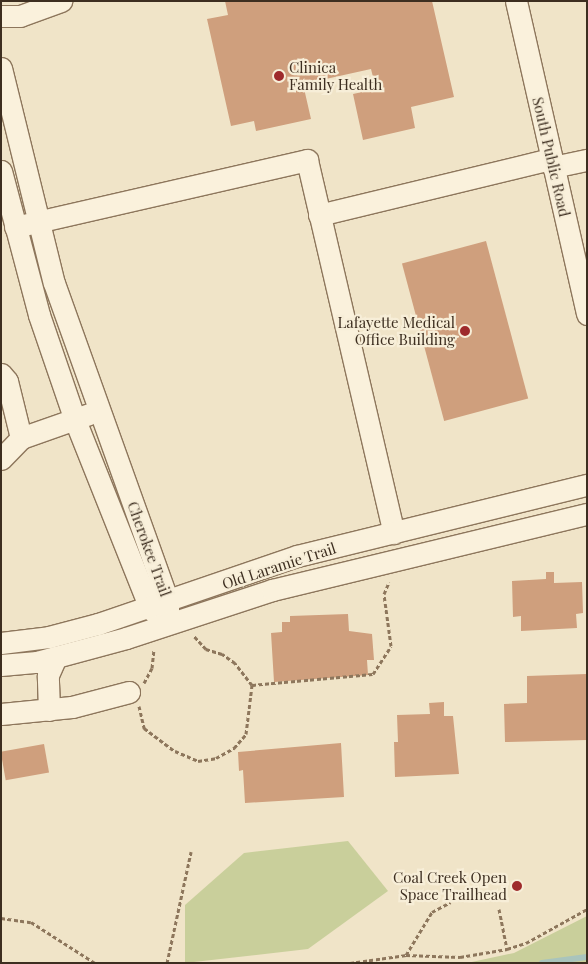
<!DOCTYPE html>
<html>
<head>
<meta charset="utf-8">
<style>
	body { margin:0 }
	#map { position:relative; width:588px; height:964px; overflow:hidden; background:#f0e4c8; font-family:"Playfair Display",serif }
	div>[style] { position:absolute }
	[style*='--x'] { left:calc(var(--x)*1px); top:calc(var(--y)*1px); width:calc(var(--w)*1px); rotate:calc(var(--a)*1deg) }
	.green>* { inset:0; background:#c9cf9b }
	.stream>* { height:5.5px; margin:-2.75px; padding:0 2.75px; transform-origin:2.75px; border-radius:2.75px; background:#a9c4bc }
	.building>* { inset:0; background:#cf9f7d; transform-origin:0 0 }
	.path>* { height:3px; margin-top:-1.5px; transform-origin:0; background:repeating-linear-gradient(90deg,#8d765c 0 4px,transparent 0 6.5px) }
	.roads { filter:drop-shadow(1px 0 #8d765c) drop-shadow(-1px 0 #8d765c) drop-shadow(0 1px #8d765c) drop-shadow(0 -1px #8d765c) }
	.minor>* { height:21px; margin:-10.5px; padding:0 10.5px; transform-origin:10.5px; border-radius:10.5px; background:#faf1dc }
	.dots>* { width:14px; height:14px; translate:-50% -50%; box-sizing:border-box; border:2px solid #f7eed8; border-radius:50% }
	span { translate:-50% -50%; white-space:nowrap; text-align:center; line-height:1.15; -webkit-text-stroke:4.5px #f7eed8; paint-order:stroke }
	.poi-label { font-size:15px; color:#3d2e20 }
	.left { translate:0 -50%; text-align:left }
	.right { translate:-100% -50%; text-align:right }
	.street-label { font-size:15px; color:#3d2e20 }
	.frame { position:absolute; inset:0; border:2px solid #3d2e20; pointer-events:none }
</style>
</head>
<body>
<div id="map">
	<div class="green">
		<div style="clip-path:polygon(348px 841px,388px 891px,308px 949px,185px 963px,185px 905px,244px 853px)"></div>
		<div style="clip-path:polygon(587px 916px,587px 963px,467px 963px,514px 953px)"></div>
	</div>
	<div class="stream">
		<div style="--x:542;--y:963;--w:45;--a:-7.6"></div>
	</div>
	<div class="building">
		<div style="clip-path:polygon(225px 1px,432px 1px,454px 97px,411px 107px,415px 128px,363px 140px,353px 94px,376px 89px,371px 69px,303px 84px,311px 119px,256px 131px,254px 121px,231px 126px,207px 19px,228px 15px)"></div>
		<div style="left:486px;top:241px;width:163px;height:87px;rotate:75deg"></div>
		<div style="clip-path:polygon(546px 572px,554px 572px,554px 583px,582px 582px,583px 613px,576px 614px,577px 628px,521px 631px,521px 616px,513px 617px,512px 581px,546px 579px)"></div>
		<div style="clip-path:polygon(348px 614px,349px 631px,372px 634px,374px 660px,367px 660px,368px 675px,274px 682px,271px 633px,282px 632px,282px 622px,290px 622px,290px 616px)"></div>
		<div style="clip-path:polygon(587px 674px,587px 740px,505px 742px,504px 704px,527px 703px,527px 676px)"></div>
		<div style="clip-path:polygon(444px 702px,444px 716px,453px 716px,459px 774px,395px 777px,394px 742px,398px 742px,397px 715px,430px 714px,429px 703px)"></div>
		<div style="clip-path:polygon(341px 743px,344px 797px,245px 803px,243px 770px,239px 771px,238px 752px)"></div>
		<div style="left:44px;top:744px;width:29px;height:44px;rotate:80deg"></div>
	</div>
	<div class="path">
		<div style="--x:144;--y:683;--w:17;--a:-62"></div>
		<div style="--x:152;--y:668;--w:19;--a:-84"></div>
		<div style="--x:252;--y:685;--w:121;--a:-5.2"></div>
		<div style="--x:373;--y:674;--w:33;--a:-57"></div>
		<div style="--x:391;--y:646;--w:52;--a:-97.7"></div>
		<div style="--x:384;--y:594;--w:13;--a:-67"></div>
		<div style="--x:139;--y:706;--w:23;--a:77"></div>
		<div style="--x:144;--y:728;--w:39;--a:37"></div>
		<div style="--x:175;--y:751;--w:25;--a:23"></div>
		<div style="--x:198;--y:761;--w:18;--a:-9"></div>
		<div style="--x:216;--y:758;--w:21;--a:-29"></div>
		<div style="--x:234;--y:748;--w:18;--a:-49"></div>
		<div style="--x:246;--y:734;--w:49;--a:-83"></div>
		<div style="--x:252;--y:685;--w:28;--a:-128"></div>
		<div style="--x:235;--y:663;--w:16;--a:-145"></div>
		<div style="--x:222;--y:654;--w:17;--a:-163"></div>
		<div style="--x:206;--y:649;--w:18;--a:-133"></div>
		<div style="--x:499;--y:909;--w:41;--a:78.7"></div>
		<div style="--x:1;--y:918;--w:30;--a:8"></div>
		<div style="--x:31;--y:922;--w:76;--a:32.6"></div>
		<div style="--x:406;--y:955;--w:50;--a:-58.8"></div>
		<div style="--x:432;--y:912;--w:21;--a:-28"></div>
		<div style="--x:167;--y:963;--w:114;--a:-77.8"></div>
		<div style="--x:350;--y:963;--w:57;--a:-8.1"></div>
		<div style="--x:406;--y:955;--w:54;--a:2.1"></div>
		<div style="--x:460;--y:957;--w:48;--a:-9.7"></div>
		<div style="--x:507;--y:949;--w:20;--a:-18"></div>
		<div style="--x:526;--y:943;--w:70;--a:-29.1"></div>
	</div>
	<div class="roads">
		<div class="minor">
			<div style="--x:516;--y:1;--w:321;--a:77.2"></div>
			<div style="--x:1;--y:16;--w:19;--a:0"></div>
			<div style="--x:20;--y:16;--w:44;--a:-20.1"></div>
			<div style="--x:1;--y:68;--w:221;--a:76.2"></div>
			<div style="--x:54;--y:283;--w:339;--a:70.3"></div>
			<div style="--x:168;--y:602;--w:12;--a:90"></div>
			<div style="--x:553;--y:167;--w:35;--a:-12"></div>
			<div style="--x:1;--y:171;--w:149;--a:75.2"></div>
			<div style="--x:39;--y:315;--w:111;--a:71.1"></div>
			<div style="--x:75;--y:420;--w:202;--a:68.3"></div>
			<div style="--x:150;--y:608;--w:13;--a:45"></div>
			<div style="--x:319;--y:215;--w:239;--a:-13.6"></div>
			<div style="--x:15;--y:227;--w:300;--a:-12.9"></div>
			<div style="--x:307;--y:160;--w:383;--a:76.9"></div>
			<div style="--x:1;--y:374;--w:9;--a:49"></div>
			<div style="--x:7;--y:381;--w:59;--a:76.2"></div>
			<div style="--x:1;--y:459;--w:29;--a:-46"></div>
			<div style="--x:21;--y:438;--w:72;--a:-19.4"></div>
			<div style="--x:1;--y:643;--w:48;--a:-7.1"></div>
			<div style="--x:49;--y:637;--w:51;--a:-14.9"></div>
			<div style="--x:98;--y:624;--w:210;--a:-18.9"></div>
			<div style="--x:297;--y:556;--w:299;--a:-13.8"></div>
			<div style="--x:1;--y:665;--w:36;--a:-5"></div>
			<div style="--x:37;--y:662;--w:92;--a:-15.1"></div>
			<div style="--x:126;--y:638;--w:154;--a:-18.2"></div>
			<div style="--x:272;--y:590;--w:324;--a:-13.6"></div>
			<div style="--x:49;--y:710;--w:35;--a:-92"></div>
			<div style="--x:48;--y:675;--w:20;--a:-66"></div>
			<div style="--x:1;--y:714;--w:71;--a:-5.6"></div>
			<div style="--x:72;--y:707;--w:59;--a:-14.7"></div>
		</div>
	</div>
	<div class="dots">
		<div style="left:279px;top:76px;background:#9e2a2b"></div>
		<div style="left:465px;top:331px;background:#9e2a2b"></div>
		<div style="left:517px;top:886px;background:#9e2a2b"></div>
	</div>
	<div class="poi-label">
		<span class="left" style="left:289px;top:76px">Clinica<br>Family Health</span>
		<span class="right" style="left:455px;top:331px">Lafayette Medical<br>Office Building</span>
		<span class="right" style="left:507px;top:886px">Coal Creek Open<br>Space Trailhead</span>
	</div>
	<div class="street-label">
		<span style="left:551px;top:157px;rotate:77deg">South Public Road</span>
		<span style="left:149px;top:549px;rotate:70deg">Cherokee Trail</span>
		<span style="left:279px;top:566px;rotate:-18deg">Old Laramie Trail</span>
	</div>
	<div class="frame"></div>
</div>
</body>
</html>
